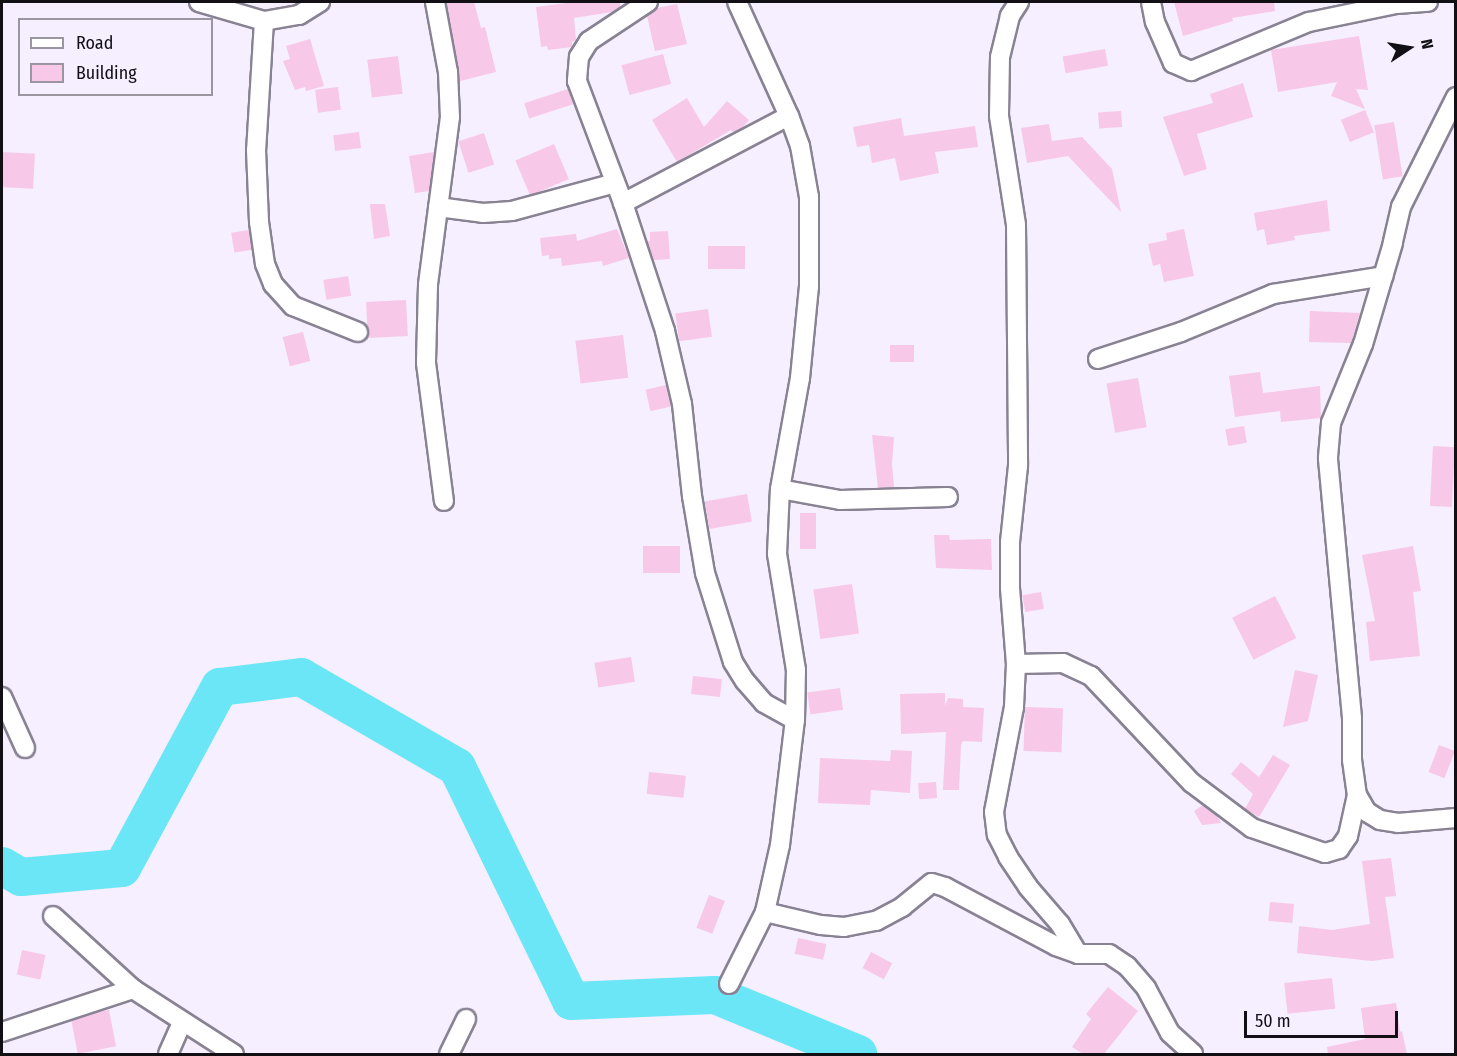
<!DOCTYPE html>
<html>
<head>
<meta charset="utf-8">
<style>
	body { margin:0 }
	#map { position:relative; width:1457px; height:1056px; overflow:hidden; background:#f5efff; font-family:"Fira Sans Condensed",sans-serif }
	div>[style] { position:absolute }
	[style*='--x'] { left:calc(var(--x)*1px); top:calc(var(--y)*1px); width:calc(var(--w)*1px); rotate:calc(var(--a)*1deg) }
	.river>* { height:38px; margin:-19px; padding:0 19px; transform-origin:19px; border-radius:19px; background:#6be6f6 }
	.building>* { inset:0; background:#f7c8e8; transform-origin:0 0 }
	.roads { filter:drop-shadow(2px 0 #888293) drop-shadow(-2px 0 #888293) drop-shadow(0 2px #888293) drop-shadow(0 -2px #888293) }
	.minor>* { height:18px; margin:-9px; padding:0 9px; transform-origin:9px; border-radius:9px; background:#fff }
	span { translate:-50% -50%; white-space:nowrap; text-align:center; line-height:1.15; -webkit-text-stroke:6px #f5efff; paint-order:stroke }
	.frame { position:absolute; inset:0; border:3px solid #120f15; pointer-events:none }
	.legend { position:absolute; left:18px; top:18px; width:195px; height:78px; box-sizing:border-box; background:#f5efff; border:2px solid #9a95a1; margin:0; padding:8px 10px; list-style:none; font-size:18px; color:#120f15 }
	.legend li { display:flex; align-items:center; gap:12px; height:30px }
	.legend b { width:30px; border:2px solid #9a95a1 }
	.north { position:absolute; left:1379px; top:18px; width:60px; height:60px; -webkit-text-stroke:4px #f5efff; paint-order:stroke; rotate:78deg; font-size:16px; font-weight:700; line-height:24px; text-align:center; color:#120f15 }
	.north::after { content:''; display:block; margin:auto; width:21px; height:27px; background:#120f15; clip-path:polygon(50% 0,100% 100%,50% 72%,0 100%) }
	.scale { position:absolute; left:1244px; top:1011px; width:154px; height:27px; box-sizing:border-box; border:3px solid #120f15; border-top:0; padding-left:8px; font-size:18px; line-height:21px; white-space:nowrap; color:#120f15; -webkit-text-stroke:4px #f5efff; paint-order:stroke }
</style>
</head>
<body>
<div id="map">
	<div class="river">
		<div style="--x:2;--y:866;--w:22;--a:30"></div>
		<div style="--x:21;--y:877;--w:101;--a:-5.1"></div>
		<div style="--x:122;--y:868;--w:206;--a:-61.6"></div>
		<div style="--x:220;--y:687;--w:82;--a:-7"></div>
		<div style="--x:301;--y:677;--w:180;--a:30"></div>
		<div style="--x:457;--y:767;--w:260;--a:64"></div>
		<div style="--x:571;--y:1001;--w:144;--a:-2.4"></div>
		<div style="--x:715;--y:995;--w:155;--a:22.4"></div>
	</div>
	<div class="building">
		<div style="clip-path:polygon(446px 2px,474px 2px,481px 28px,485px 27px,496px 72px,460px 81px)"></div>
		<div style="clip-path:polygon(573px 2px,620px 2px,620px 7px,612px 12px,574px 18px,576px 40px,572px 42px,572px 47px,548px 50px,547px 46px,541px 47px,536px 7px)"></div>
		<div style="clip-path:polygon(1174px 2px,1274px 2px,1275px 11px,1232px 18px,1233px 21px,1183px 36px)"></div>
		<div style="clip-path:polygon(677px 4px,687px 44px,655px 51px,647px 16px,657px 8px)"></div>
		<div style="clip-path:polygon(1359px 36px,1368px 90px,1356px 89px,1365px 109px,1331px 96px,1337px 82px,1278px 92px,1271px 50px)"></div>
		<div style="clip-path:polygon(310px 39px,324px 86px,306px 91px,305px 87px,295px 90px,283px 61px,290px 59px,286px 46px)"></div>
		<div style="left:1105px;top:49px;width:17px;height:43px;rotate:80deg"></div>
		<div style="left:663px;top:54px;width:31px;height:43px;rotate:75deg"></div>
		<div style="left:398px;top:56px;width:38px;height:31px;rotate:83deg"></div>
		<div style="clip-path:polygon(1243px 83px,1253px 117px,1197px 134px,1207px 169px,1184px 176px,1163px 117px,1213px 103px,1210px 94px)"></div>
		<div style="left:338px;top:87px;width:23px;height:23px;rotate:83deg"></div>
		<div style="left:568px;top:89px;width:16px;height:46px;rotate:72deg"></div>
		<div style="clip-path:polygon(687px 98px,704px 127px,727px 101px,749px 120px,742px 128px,733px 132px,731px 130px,677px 162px,652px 120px)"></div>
		<div style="left:1365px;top:110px;width:24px;height:26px;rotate:68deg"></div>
		<div style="left:1121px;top:111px;width:16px;height:23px;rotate:86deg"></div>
		<div style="clip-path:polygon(901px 118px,904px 136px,975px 126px,978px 147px,935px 152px,939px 173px,900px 181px,895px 158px,872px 163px,869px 145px,857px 147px,853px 127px)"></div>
		<div style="left:1394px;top:122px;width:55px;height:20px;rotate:81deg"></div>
		<div style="clip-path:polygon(1049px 124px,1052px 141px,1082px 137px,1112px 169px,1121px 212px,1068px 156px,1027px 163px,1021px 128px)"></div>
		<div style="left:359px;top:132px;width:16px;height:26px;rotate:83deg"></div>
		<div style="left:484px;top:133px;width:33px;height:27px;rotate:72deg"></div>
		<div style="left:554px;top:144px;width:38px;height:42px;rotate:67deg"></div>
		<div style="left:2px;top:152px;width:33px;height:35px;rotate:3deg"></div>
		<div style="clip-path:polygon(434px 152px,429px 191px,415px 193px,409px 156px)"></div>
		<div style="clip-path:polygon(1327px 200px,1330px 231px,1294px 236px,1295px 240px,1267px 245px,1264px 229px,1257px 231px,1254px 213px)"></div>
		<div style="clip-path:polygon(370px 204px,385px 204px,390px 236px,374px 239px)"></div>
		<div style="clip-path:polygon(617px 229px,629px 258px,603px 266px,602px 261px,562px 266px,561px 258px,549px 259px,549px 255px,542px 256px,540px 238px,576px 234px,577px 241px)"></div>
		<div style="clip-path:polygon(1184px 229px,1194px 276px,1164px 282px,1160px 264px,1153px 266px,1148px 244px,1167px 240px,1166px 233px)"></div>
		<div style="left:249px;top:230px;width:20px;height:18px;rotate:81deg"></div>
		<div style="clip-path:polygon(668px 231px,670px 259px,654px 260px,647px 241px,650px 241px,650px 232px)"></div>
		<div style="left:745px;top:246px;width:23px;height:37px;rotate:90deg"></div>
		<div style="left:348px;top:276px;width:20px;height:25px;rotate:81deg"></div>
		<div style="left:406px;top:300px;width:36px;height:40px;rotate:87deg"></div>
		<div style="left:708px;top:309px;width:28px;height:33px;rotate:82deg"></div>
		<div style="clip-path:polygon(1310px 311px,1360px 313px,1351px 343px,1309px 342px)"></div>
		<div style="left:303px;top:332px;width:30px;height:21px;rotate:76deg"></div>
		<div style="left:623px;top:335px;width:43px;height:48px;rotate:83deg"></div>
		<div style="left:890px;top:345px;width:24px;height:17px"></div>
		<div style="clip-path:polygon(1260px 372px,1263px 393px,1320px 386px,1321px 418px,1281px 422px,1280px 411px,1235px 417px,1229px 376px)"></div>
		<div style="left:1138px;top:378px;width:50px;height:32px;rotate:80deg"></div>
		<div style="left:666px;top:385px;width:22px;height:21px;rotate:77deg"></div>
		<div style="left:1244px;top:426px;width:17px;height:19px;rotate:80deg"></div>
		<div style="clip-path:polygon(872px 435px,894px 437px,892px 464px,894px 487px,878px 488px)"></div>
		<div style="left:1433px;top:446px;width:22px;height:60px;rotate:3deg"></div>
		<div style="left:747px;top:494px;width:28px;height:43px;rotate:80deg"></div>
		<div style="left:800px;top:513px;width:16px;height:36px"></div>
		<div style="clip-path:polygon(934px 535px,949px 535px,950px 540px,991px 539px,992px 570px,936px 568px)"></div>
		<div style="left:643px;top:546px;width:37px;height:27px"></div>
		<div style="clip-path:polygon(1413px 546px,1421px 591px,1413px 592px,1420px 656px,1370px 661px,1366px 622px,1375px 621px,1362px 555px)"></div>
		<div style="left:852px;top:584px;width:50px;height:39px;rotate:82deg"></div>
		<div style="left:1041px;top:592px;width:17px;height:19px;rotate:80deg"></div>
		<div style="left:1275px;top:596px;width:47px;height:48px;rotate:63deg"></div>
		<div style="left:631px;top:657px;width:25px;height:37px;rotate:81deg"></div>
		<div style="clip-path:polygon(1295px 670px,1318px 675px,1308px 721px,1283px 727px)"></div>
		<div style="left:693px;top:676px;width:29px;height:18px;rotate:6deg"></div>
		<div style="left:840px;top:688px;width:22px;height:33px;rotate:82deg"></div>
		<div style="clip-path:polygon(945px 693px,945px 706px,948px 698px,963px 699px,963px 707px,984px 708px,982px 742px,963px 741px,961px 745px,959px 790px,943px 790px,946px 732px,901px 734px,900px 694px)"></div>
		<div style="left:1025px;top:707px;width:38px;height:44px;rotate:2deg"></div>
		<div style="left:1439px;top:745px;width:17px;height:29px;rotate:21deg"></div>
		<div style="clip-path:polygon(891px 750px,912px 751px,910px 793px,871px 790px,870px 805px,818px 803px,820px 758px,890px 761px)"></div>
		<div style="clip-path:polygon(1273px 755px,1290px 765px,1259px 817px,1245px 809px,1253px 794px,1231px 774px,1241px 762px,1259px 777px)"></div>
		<div style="left:649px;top:772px;width:37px;height:22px;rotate:6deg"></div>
		<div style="left:936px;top:782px;width:16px;height:18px;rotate:86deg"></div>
		<div style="clip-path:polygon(1203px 805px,1217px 816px,1221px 823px,1202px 825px,1194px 811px)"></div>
		<div style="clip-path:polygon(1391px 858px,1396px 896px,1385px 897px,1394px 958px,1372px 961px,1297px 953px,1299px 926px,1332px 930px,1370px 924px,1362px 861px)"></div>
		<div style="left:709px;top:895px;width:17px;height:35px;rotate:21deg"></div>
		<div style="left:1270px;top:902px;width:24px;height:19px;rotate:5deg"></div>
		<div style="left:798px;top:938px;width:29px;height:16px;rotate:12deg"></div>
		<div style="left:22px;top:950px;width:24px;height:25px;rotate:12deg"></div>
		<div style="left:871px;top:952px;width:24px;height:18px;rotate:28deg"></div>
		<div style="left:1332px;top:978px;width:31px;height:48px;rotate:84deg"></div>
		<div style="clip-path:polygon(1108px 987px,1138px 1011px,1104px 1054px,1083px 1054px,1072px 1047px,1091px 1019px,1086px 1014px)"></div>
		<div style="clip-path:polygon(1396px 1003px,1400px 1032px,1402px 1031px,1407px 1054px,1328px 1054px,1327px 1047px,1365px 1039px,1361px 1008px)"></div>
		<div style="left:109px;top:1010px;width:37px;height:39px;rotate:79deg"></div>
	</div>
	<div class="roads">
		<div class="minor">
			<div style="--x:199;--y:2;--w:68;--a:16.3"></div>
			<div style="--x:264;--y:21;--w:36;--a:-10"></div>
			<div style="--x:299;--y:15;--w:25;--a:-32"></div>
			<div style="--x:435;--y:2;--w:71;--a:79.5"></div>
			<div style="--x:448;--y:72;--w:45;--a:87.5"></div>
			<div style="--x:450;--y:117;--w:169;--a:97.5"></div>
			<div style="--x:428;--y:285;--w:78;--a:91.5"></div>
			<div style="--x:426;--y:363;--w:139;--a:82.6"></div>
			<div style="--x:648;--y:2;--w:71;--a:146.5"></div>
			<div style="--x:589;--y:41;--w:19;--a:122"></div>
			<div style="--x:579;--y:57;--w:24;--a:95"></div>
			<div style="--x:577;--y:81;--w:130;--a:69.3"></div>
			<div style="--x:623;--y:203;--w:135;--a:71.8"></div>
			<div style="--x:665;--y:331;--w:75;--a:76.9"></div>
			<div style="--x:682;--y:404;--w:93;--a:83.8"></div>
			<div style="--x:692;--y:496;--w:78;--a:80.4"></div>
			<div style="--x:705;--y:573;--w:93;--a:72.5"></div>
			<div style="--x:733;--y:662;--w:22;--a:58"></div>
			<div style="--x:745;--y:681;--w:29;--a:49"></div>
			<div style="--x:764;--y:703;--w:35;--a:29"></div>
			<div style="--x:1019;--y:2;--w:17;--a:123"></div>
			<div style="--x:1010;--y:16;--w:42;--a:103.7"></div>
			<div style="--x:1000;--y:57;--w:59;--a:91"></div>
			<div style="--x:999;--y:116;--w:110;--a:81.1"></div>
			<div style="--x:1016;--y:225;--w:241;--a:89.5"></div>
			<div style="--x:1018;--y:466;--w:76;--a:96"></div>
			<div style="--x:1010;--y:542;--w:46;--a:90"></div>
			<div style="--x:1010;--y:588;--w:76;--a:85.5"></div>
			<div style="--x:1016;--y:664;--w:43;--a:92.7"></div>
			<div style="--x:1014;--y:707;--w:107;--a:100.8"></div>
			<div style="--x:994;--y:812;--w:23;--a:83"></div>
			<div style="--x:997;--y:835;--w:25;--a:63"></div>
			<div style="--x:1008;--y:857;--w:36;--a:56"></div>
			<div style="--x:1028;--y:887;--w:49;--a:49.1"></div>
			<div style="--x:1060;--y:924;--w:35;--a:59"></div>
			<div style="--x:1151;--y:2;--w:20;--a:79"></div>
			<div style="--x:1155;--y:22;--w:45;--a:66.3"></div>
			<div style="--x:1173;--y:63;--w:20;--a:24"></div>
			<div style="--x:1191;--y:71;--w:128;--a:-22.6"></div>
			<div style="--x:1309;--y:22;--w:89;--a:-11.7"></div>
			<div style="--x:1396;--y:4;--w:32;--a:-4"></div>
			<div style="--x:264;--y:21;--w:129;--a:93.5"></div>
			<div style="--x:256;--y:150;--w:72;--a:87.6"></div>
			<div style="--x:259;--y:222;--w:42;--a:81.9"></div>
			<div style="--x:265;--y:264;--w:22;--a:68"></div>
			<div style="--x:273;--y:284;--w:30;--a:48"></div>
			<div style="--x:293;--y:306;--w:70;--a:21.8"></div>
			<div style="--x:1456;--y:97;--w:123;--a:116.6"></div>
			<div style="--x:1401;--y:207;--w:37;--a:103"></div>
			<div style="--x:1393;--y:243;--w:105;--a:106.5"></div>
			<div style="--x:1363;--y:344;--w:85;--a:112.1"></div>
			<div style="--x:1331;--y:423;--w:36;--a:95"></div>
			<div style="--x:1328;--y:459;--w:261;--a:84.7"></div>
			<div style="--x:1352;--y:719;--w:41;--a:90"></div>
			<div style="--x:1352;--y:760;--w:35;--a:82"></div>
			<div style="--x:1357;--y:795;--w:20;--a:60"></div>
			<div style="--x:1367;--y:812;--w:15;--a:32"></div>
			<div style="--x:1380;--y:820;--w:18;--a:9"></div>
			<div style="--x:1398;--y:823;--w:58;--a:-4.9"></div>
			<div style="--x:623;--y:203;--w:187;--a:-27.7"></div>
			<div style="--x:438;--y:207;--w:45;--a:7.6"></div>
			<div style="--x:483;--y:213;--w:29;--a:-4"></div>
			<div style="--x:512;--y:211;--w:107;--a:-15.2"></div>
			<div style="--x:1098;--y:359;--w:87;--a:-18"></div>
			<div style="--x:1181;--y:332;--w:100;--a:-22.4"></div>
			<div style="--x:1273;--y:294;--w:112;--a:-9.2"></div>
			<div style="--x:780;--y:489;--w:61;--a:10.4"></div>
			<div style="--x:840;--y:500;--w:108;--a:-1.6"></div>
			<div style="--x:1016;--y:664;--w:47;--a:-1.2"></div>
			<div style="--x:1063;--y:663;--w:31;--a:25"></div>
			<div style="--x:1091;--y:676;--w:147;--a:46.7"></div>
			<div style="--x:1192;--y:783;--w:75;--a:36.9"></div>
			<div style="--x:1252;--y:828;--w:77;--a:18.9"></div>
			<div style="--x:1325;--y:853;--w:15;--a:-16"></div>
			<div style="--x:1339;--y:849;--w:16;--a:-55"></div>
			<div style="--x:1348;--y:836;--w:42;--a:-77.6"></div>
			<div style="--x:2;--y:697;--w:56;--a:65.7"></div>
			<div style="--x:765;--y:912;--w:57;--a:13.1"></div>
			<div style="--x:821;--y:925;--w:23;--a:5"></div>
			<div style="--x:844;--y:927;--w:33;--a:-11"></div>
			<div style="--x:876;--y:921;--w:30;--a:-28"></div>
			<div style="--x:902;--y:907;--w:38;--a:-39"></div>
			<div style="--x:932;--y:883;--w:14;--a:17"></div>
			<div style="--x:945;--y:887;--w:126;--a:28"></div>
			<div style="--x:1056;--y:946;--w:23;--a:20"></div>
			<div style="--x:1078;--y:954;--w:31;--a:0"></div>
			<div style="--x:1109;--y:954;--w:22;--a:34"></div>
			<div style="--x:1127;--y:966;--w:29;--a:49"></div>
			<div style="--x:1146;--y:988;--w:51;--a:61.9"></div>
			<div style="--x:1170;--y:1033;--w:31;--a:42"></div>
			<div style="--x:53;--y:916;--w:108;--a:42.4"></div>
			<div style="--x:133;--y:989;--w:120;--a:32.8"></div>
			<div style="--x:729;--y:984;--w:80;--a:-63.4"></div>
			<div style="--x:765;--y:912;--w:69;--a:-77.4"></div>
			<div style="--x:780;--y:845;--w:126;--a:-83.2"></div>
			<div style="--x:795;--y:720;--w:50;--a:-88.9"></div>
			<div style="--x:796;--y:670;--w:118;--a:-99.3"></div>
			<div style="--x:777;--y:554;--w:65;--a:-87.4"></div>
			<div style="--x:780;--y:489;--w:113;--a:-79.8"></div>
			<div style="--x:800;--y:378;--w:91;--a:-84.4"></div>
			<div style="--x:809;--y:287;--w:90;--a:-90"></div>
			<div style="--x:809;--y:197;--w:52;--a:-100"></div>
			<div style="--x:800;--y:146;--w:32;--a:-110"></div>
			<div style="--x:789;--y:116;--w:125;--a:-114.5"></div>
			<div style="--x:2;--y:1032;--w:138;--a:-18.2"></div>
			<div style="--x:168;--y:1054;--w:34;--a:-66"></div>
			<div style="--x:449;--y:1054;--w:39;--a:-64"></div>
		</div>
	</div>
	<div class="frame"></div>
	<ul class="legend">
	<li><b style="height:8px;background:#fff"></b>Road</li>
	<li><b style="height:16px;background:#f7c8e8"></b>Building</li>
	</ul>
	<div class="north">N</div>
	<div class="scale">50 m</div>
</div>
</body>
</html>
